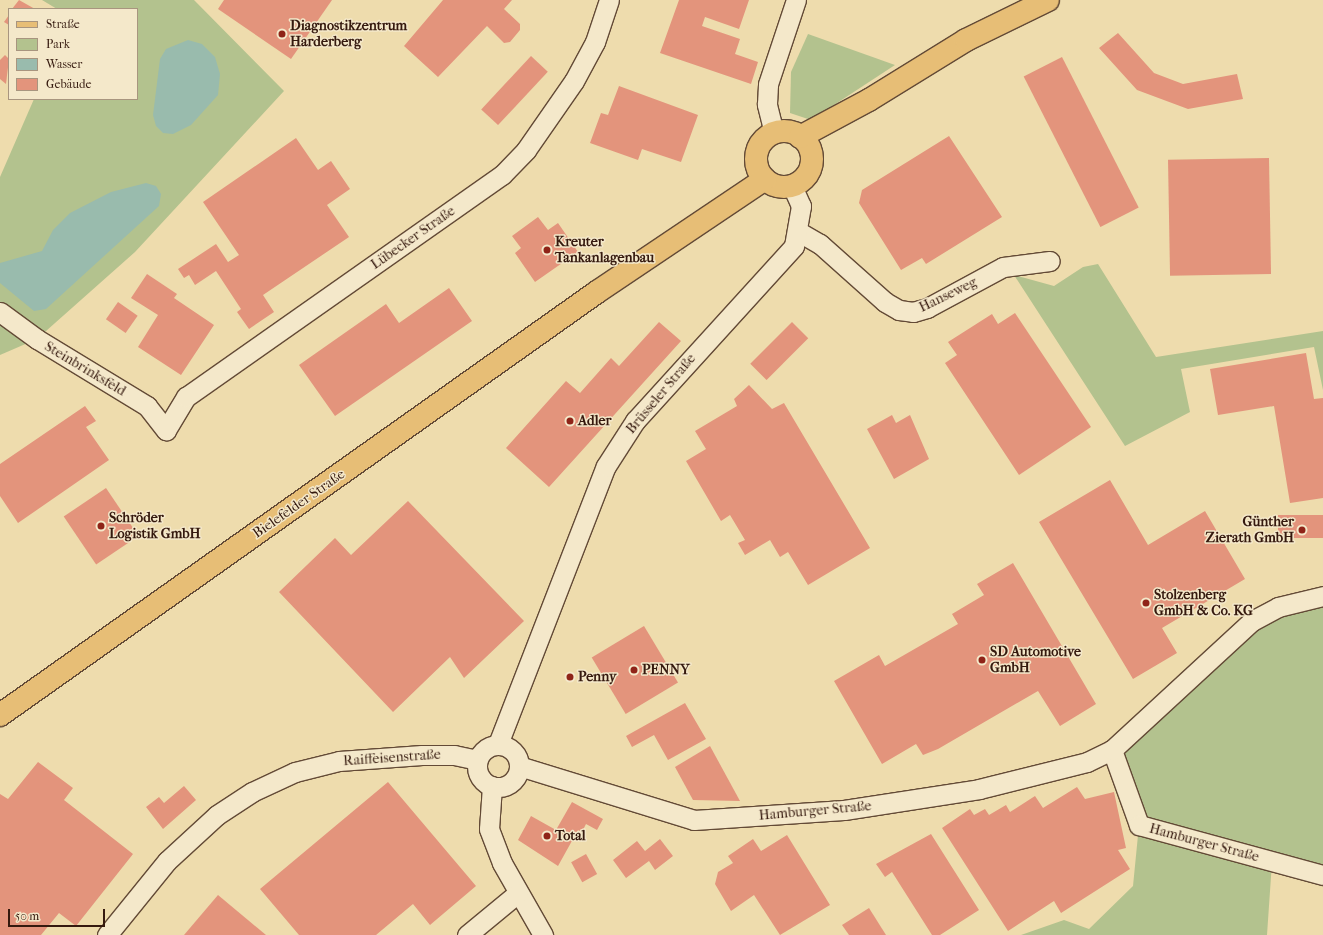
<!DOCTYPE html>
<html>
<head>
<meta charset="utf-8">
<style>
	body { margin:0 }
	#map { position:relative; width:1323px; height:935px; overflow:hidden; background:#eedcad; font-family:"IM FELL French Canon",serif }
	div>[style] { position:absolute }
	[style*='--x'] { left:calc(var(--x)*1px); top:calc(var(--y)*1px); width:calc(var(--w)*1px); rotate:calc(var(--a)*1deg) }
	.green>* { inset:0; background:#b3c28e }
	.water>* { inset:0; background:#99bbad }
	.building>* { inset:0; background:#e3947c; transform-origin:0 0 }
	.roads { filter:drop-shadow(1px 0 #634a36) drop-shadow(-1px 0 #634a36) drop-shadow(0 1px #634a36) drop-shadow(0 -1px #634a36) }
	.minor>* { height:19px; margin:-9.5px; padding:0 9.5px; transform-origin:9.5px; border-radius:9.5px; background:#f4e8ca }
	.minor>.ring { margin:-9.5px; padding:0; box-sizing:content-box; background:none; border:19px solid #f4e8ca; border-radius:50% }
	.major>* { height:22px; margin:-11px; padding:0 11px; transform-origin:11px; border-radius:11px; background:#e7be76 }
	.major>.ring { margin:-11px; padding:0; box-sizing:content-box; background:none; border:22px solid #e7be76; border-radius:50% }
	.dots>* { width:11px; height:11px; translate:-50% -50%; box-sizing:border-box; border:2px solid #f4e8ca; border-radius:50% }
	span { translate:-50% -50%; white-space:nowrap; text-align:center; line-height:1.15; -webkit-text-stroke:3px #f4e8ca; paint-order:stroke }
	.poi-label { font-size:14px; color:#35190e; font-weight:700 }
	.left { translate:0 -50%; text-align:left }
	.right { translate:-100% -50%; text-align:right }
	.street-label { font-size:14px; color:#35190e }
	.legend { position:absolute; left:8px; top:8px; width:130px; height:92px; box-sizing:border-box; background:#f4e8ca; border:1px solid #a8957f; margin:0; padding:5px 7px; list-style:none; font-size:12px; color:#35190e }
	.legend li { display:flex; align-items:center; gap:8px; height:20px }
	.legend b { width:20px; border:1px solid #a8957f }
	.scale { position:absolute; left:8px; top:909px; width:97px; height:18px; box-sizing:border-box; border:2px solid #35190e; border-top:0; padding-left:5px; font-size:12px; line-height:14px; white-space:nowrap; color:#35190e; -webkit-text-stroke:3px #f4e8ca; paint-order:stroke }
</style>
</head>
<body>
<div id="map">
	<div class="green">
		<div style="clip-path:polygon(42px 0,194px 0,284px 91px,135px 252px,37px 339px,0 355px,0 177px,34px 99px,137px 99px,137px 9px,57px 9px)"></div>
		<div style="clip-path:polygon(808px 34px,895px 65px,811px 120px,790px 113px,791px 72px)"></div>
		<div style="clip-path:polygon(1098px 264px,1156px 357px,1323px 331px,1323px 390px,1314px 347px,1181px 369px,1190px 412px,1125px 446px,1014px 275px,1054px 286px,1083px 267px)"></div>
		<div style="clip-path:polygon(1323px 596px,1323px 875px,1272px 862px,1267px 935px,1021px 935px,1064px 920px,1089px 929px,1133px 886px,1139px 825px,1112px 750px,1252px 621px)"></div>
	</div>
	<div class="water">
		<div style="clip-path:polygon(188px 40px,202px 44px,215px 57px,220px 74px,218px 95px,191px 125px,173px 134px,163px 133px,156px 126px,153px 115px,160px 59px,166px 49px)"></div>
		<div style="clip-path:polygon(146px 183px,156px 186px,161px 194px,159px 206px,46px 309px,34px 311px,0 283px,0 263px,42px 251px,53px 230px,70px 213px,111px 192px)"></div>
	</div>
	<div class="building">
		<div style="clip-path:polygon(19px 0,35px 9px,12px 9px)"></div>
		<div style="clip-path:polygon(224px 0,332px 0,291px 59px,218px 9px)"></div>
		<div style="clip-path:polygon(443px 0,512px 0,504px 9px,520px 24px,520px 30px,510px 42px,504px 43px,487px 26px,438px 77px,404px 46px)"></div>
		<div style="clip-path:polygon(679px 0,749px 0,739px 29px,705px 17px,702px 26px,740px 39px,735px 54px,758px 62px,751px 84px,660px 53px)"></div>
		<div style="clip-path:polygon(9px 15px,9px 25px,4px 22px)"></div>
		<div style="clip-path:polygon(1118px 33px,1154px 73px,1183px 84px,1237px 74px,1243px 99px,1188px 109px,1137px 90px,1099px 48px)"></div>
		<div style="clip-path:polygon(5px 55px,9px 59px,6px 84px,0 79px,0 60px)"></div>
		<div style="left:531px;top:56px;width:23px;height:73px;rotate:43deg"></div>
		<div style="left:1062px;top:57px;width:169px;height:43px;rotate:63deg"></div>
		<div style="clip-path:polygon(619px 86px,698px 115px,681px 162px,642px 149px,638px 160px,590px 143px,601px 113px,608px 115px)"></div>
		<div style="clip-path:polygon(949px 136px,1002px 217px,926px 264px,922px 258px,901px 270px,859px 203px,862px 190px)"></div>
		<div style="clip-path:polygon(296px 138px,318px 170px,331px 161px,350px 189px,327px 205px,349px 237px,263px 295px,274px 312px,249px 329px,237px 312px,241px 309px,216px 271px,195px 285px,189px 275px,184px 278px,178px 269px,216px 244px,228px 262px,239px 255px,203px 202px)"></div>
		<div style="left:1269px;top:158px;width:116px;height:101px;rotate:89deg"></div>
		<div style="clip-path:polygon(538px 217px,548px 230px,558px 223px,578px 252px,535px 282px,515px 253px,521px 248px,512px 236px)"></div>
		<div style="clip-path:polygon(147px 274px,177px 294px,174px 298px,214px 325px,181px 375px,138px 347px,158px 315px,131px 298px)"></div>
		<div style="clip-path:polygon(449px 288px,472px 321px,335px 416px,299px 365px,386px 304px,399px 323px)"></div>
		<div style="left:118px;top:302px;width:24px;height:21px;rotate:35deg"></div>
		<div style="clip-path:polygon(1015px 313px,1091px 427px,1019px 475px,945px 363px,957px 355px,948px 342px,992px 314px,998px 324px)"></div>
		<div style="clip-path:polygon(659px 322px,681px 341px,549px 487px,506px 448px,566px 381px,580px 393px,611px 358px,619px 366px)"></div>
		<div style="left:792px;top:322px;width:23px;height:59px;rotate:45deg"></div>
		<div style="clip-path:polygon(1306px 353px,1314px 399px,1323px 398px,1323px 498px,1290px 503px,1274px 406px,1218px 415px,1210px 369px)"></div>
		<div style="clip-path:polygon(749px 385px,772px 409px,784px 403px,870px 548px,808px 585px,788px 552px,780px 557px,770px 540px,745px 555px,738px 543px,745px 540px,730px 515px,721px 521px,686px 461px,706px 449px,695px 431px,737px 406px,734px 399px)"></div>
		<div style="clip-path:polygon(85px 406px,96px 421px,86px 427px,109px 460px,18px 523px,0 496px,0 464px)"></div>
		<div style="clip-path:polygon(892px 415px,896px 423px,910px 415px,929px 459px,894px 479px,867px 429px)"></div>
		<div style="clip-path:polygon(1110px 480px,1148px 545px,1205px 511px,1245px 579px,1162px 628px,1177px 653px,1133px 679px,1039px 522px)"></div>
		<div style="left:106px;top:488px;width:58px;height:51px;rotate:56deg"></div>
		<div style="clip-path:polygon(408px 501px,524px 621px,464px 678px,450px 657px,393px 712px,279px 592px,335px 538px,351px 555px)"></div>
		<div style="left:1323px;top:515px;width:23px;height:45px;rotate:90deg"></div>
		<div style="clip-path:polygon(1013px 563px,1096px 704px,1060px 726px,1038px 691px,938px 749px,923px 755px,916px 744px,882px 764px,834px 681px,879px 655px,885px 666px,958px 624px,952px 614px,984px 595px,977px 584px)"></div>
		<div style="left:644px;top:626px;width:66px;height:61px;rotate:59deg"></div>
		<div style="clip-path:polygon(685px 703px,706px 739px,668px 760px,654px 735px,632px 747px,626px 736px)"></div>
		<div style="clip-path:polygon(710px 746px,740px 801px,693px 800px,675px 767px)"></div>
		<div style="clip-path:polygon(38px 762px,73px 788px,64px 800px,133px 854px,76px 926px,59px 913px,41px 935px,0 935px,0 794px,8px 799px)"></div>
		<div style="clip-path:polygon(388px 782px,476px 886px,430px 925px,413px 904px,376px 935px,299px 935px,260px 889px)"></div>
		<div style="clip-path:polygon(184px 786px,196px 800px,163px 829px,146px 807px,159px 797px,164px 803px)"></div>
		<div style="clip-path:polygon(1077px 787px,1085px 799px,1114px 792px,1126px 848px,1118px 850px,1130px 869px,1061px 913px,1054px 901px,1008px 931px,942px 828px,970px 809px,974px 815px,985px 809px,989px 815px,1006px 805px,1010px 812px,1035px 796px,1043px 808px)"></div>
		<div style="clip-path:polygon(572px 802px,603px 819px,597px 830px,586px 824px,582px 832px,578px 830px,558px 866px,518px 840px,531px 816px,556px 830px)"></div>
		<div style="clip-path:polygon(931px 834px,979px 910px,940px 935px,932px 935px,892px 872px,885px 877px,876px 864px)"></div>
		<div style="clip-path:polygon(787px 835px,830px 905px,780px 935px,754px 895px,731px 911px,715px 884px,718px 872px,733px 863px,728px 856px,753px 839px,761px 851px)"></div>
		<div style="clip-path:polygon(660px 839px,673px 856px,655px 870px,649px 861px,626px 878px,613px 860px,637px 841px,645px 851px)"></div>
		<div style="left:586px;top:854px;width:23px;height:17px;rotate:61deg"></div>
		<div style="clip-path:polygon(218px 895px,266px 935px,184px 935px)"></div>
		<div style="clip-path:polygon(869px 908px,886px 935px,849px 935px,842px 925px)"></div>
	</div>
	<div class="roads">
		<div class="minor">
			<div style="--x:774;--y:133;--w:30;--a:-104"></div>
			<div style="--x:767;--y:104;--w:20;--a:-87"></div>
			<div style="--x:768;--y:84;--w:89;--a:-71.6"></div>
			<div style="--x:799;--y:232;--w:24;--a:30"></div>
			<div style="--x:820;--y:244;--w:87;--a:41.7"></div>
			<div style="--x:885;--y:302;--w:16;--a:30"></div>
			<div style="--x:899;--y:310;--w:14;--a:8"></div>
			<div style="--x:913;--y:312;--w:15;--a:-16"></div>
			<div style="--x:927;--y:308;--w:86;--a:-28.3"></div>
			<div style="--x:1003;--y:267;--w:47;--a:-7.3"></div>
			<div style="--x:0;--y:312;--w:46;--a:36.1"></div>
			<div style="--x:37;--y:339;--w:129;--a:31.3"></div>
			<div style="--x:147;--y:406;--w:31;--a:52"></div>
			<div style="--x:166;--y:430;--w:39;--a:-59"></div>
			<div style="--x:186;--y:397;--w:386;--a:-35.1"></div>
			<div style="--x:502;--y:175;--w:35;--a:-46"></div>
			<div style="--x:526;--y:150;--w:84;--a:-55.2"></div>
			<div style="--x:574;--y:81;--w:44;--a:-61.7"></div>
			<div style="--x:595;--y:42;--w:44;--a:-71.6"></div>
			<div style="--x:498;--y:744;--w:298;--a:-68.8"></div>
			<div style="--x:606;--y:466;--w:54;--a:-57.2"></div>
			<div style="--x:635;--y:421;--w:236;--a:-47.7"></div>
			<div style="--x:794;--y:246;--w:41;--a:-80.1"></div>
			<div style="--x:801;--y:206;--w:22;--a:-114"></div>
			<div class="ring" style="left:477px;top:745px;width:23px;height:23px"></div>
			<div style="--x:1112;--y:750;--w:80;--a:70.2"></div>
			<div style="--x:1139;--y:825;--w:191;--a:15.2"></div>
			<div style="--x:519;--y:766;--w:183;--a:17.1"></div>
			<div style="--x:694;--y:820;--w:150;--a:-3.8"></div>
			<div style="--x:844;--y:810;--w:137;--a:-8.8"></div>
			<div style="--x:979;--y:789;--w:111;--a:-14"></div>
			<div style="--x:1087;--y:762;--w:28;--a:-26"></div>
			<div style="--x:1112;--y:750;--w:190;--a:-42.7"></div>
			<div style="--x:1252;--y:621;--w:30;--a:-28"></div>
			<div style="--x:1278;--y:607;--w:46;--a:-13.7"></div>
			<div style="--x:492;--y:786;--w:43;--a:94"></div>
			<div style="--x:489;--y:829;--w:36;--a:69"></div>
			<div style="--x:502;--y:863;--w:83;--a:60.3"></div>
			<div style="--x:107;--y:935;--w:95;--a:-51"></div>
			<div style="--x:167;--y:861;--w:68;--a:-42.6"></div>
			<div style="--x:217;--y:815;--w:42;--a:-33.3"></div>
			<div style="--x:252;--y:792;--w:47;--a:-24.9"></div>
			<div style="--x:295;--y:772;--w:45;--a:-14"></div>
			<div style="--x:339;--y:761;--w:83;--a:-4.1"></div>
			<div style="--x:422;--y:755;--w:32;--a:0"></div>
			<div style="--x:454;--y:755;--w:24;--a:12"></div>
			<div style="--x:467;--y:935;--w:66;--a:-39.5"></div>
		</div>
		<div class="major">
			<div class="ring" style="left:756px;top:131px;width:34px;height:34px"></div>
			<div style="--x:800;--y:137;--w:78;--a:-28.2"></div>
			<div style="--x:869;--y:100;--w:114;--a:-31.7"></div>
			<div style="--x:966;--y:40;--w:91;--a:-26"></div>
			<div style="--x:0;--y:715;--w:732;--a:-35.32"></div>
			<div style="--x:597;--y:292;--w:202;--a:-33.9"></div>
		</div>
	</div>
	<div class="dots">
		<div style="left:282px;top:34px;background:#8f2418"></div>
		<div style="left:547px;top:250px;background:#8f2418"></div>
		<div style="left:570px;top:421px;background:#8f2418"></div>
		<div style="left:101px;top:526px;background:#8f2418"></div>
		<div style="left:1302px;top:530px;background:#8f2418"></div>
		<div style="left:1146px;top:603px;background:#8f2418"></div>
		<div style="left:982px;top:660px;background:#8f2418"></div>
		<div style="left:634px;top:670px;background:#8f2418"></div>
		<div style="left:570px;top:677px;background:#8f2418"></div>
		<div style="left:547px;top:836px;background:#8f2418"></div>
	</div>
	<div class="poi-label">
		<span class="left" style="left:290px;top:34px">Diagnostikzentrum<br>Harderberg</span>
		<span class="left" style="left:555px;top:250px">Kreuter<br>Tankanlagenbau</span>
		<span class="left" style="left:578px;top:421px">Adler</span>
		<span class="left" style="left:109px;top:526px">Schröder<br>Logistik GmbH</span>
		<span class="right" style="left:1294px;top:530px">Günther<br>Zierath GmbH</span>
		<span class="left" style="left:1154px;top:603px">Stolzenberg<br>GmbH &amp; Co. KG</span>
		<span class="left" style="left:990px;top:660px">SD Automotive<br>GmbH</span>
		<span class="left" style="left:642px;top:670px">PENNY</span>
		<span class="left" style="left:578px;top:677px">Penny</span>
		<span class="left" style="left:555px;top:836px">Total</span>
	</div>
	<div class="street-label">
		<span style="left:413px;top:238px;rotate:-35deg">Lübecker Straße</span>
		<span style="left:948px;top:295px;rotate:-26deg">Hanseweg</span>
		<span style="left:85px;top:369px;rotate:31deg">Steinbrinksfeld</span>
		<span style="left:661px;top:394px;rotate:-50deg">Brüsseler Straße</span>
		<span style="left:299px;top:504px;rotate:-35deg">Bielefelder Straße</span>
		<span style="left:392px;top:758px;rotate:-4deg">Raiffeisenstraße</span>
		<span style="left:815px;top:811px;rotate:-5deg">Hamburger Straße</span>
		<span style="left:1204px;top:843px;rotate:15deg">Hamburger Straße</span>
	</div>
	<ul class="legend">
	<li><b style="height:5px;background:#e7be76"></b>Straße</li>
	<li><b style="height:11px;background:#b3c28e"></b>Park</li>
	<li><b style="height:11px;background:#99bbad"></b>Wasser</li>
	<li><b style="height:11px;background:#e3947c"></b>Gebäude</li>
	</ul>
	<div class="scale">50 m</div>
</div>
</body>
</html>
